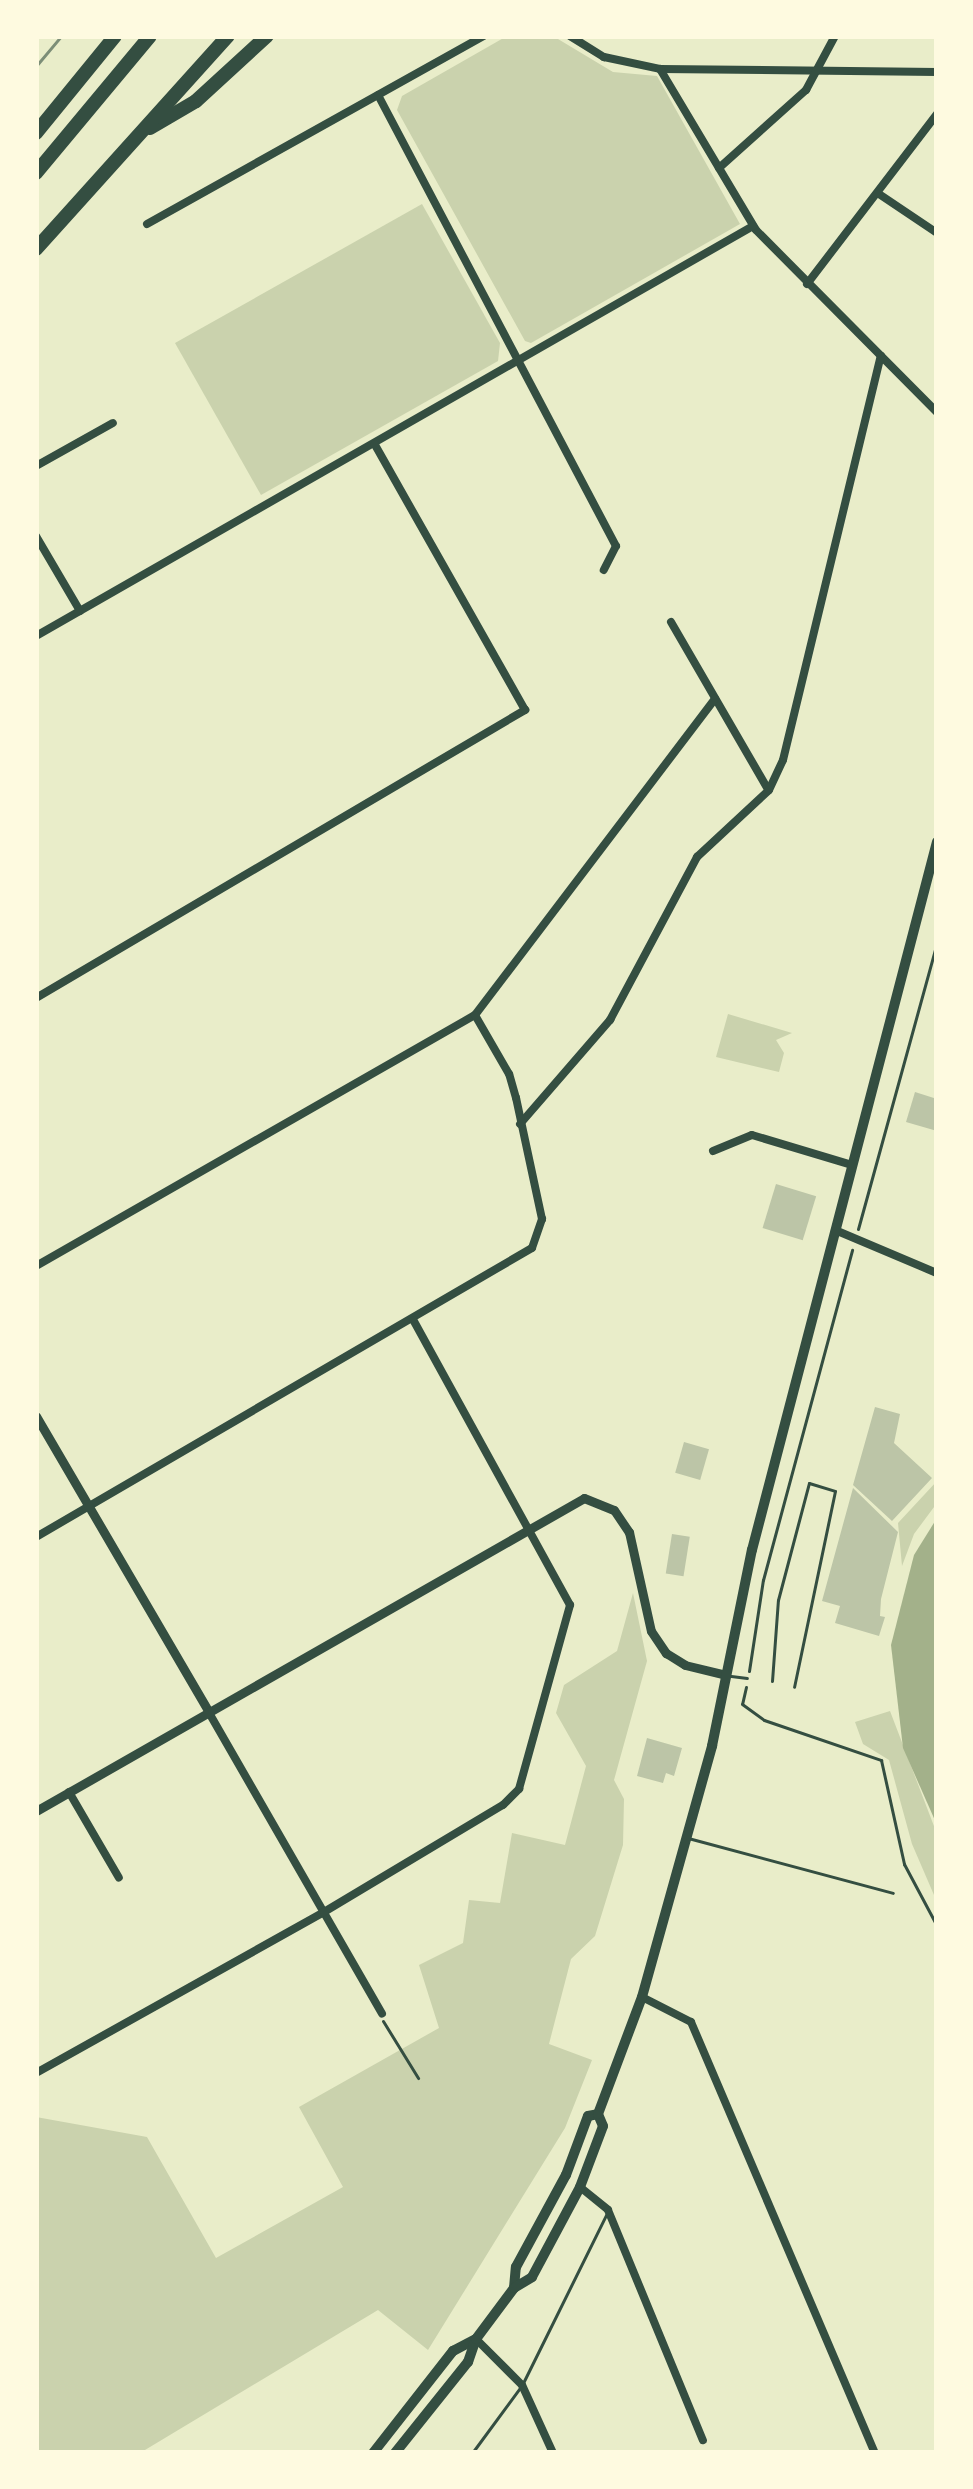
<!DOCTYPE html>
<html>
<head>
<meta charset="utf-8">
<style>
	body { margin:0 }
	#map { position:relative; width:973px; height:2489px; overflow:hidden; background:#e9edc9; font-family:Bitter,serif }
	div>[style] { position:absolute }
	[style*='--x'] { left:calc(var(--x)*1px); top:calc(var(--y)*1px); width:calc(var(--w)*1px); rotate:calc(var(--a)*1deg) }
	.green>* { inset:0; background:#cad2ad }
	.water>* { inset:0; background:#a3b18a }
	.building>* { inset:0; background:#bcc5a7; transform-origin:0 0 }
	.path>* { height:3px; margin:-1.5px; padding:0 1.5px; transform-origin:1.5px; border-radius:1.5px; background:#344e41 }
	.service>* { height:3px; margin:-1.5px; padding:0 1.5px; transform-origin:1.5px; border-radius:1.5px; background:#344e41 }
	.minor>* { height:8px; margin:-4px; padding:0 4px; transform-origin:4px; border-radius:4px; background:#344e41 }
	.tertiary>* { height:9px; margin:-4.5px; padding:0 4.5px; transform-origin:4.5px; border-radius:4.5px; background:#344e41 }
	.secondary>* { height:10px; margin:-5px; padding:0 5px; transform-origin:5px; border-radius:5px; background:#344e41 }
	.motorway>* { height:14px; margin:-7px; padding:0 7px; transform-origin:7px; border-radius:7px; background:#344e41 }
	.tram>* { height:3px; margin:-1.5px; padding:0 1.5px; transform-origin:1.5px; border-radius:1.5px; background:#7c8e77 }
	span { translate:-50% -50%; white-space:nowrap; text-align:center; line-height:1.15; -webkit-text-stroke:12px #fefae0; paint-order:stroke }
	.frame { position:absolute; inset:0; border:39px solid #fefae0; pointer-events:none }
</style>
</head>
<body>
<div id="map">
	<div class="green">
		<div style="clip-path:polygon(507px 36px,553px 36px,613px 72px,657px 76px,740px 224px,531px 343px,525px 341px,397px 110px,402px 96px)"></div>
		<div style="clip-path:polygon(422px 204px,500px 343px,498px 361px,261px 495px,175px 343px)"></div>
		<div style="clip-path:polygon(728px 1014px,792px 1033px,776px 1040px,784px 1053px,779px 1072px,716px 1057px)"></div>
		<div style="clip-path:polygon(937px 1481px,937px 1503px,914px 1534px,902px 1566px,898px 1523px)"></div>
		<div style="clip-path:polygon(633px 1593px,647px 1661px,614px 1780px,624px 1799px,623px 1845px,595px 1936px,571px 1959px,549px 2044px,592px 2060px,565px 2128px,428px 2350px,378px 2310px,140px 2453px,36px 2453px,36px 2117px,147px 2137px,216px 2258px,343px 2187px,299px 2107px,439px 2028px,419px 1965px,463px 1943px,469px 1900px,500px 1903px,512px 1833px,565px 1845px,586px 1766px,556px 1713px,564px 1685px,617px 1651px)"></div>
		<div style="clip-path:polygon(890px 1711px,937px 1834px,937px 1902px,912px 1844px,889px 1760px,863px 1744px,855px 1722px)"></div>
	</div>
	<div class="water">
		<div style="clip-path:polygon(937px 1518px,937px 1825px,903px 1748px,891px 1645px,914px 1555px)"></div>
	</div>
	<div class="building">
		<div style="clip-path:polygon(915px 1092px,937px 1099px,937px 1131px,906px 1122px)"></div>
		<div style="left:776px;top:1184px;width:42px;height:46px;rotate:17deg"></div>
		<div style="clip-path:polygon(875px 1407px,900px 1414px,894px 1443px,932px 1478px,892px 1521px,853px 1485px)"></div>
		<div style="left:684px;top:1442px;width:26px;height:32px;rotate:16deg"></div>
		<div style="clip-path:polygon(853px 1488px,898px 1532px,881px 1599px,880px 1616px,885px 1617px,879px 1636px,835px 1623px,840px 1606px,822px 1601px)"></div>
		<div style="left:672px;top:1534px;width:18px;height:40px;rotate:9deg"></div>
		<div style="clip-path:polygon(647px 1738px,682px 1748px,674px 1776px,666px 1773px,663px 1783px,637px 1776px)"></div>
	</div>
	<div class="path">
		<div style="--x:858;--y:1229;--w:298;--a:-74.6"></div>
		<div style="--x:749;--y:1671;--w:92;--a:-81.3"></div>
		<div style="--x:763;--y:1580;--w:342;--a:-74.9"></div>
		<div style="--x:746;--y:1687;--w:17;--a:103"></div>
		<div style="--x:742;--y:1704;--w:27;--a:36"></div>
		<div style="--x:764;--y:1720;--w:124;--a:18.9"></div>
		<div style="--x:881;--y:1760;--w:107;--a:77.5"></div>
		<div style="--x:904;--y:1864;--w:70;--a:62"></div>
		<div style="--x:383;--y:2021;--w:67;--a:58.4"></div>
	</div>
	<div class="service">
		<div style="--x:731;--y:1676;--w:16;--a:7"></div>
		<div style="--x:772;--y:1681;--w:81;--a:-85.8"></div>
		<div style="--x:778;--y:1600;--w:121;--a:-75.2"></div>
		<div style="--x:809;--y:1483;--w:27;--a:17"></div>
		<div style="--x:835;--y:1491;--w:200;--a:101.8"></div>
		<div style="--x:688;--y:1838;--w:212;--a:15"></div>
		<div style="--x:472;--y:2453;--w:84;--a:-53.7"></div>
		<div style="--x:522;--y:2385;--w:190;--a:-63.7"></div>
	</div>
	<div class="minor">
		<div style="--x:570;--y:36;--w:40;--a:32"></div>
		<div style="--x:604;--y:57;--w:57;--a:12.1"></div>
		<div style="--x:660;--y:69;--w:277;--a:0.6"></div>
		<div style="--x:660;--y:69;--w:187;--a:59.2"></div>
		<div style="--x:756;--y:230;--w:257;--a:45.2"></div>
		<div style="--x:378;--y:95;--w:510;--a:62.18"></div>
		<div style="--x:616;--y:546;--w:27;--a:117"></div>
		<div style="--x:719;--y:168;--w:117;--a:-41.9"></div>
		<div style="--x:806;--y:90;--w:61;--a:-61.8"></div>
		<div style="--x:879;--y:194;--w:70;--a:33.9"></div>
		<div style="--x:147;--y:224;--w:386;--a:-29.2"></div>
		<div style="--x:807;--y:284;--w:214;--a:-52.6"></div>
		<div style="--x:36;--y:466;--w:88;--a:-29.2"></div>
		<div style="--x:36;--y:536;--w:87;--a:59.6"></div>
		<div style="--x:671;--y:622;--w:193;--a:59.9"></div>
		<div style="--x:36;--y:636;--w:826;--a:-29.76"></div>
		<div style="--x:36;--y:998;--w:568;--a:-30.5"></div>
		<div style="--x:525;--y:710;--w:305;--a:-119.5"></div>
		<div style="--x:520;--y:1124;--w:138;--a:-49.1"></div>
		<div style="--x:610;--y:1020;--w:185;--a:-61.9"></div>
		<div style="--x:697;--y:857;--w:98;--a:-42.9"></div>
		<div style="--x:769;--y:790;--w:33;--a:-65"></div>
		<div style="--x:783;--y:760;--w:416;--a:-76.4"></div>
		<div style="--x:713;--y:1151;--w:42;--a:-22.3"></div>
		<div style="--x:752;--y:1135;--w:104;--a:16.7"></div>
		<div style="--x:835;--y:1230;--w:111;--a:22.9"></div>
		<div style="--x:36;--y:1266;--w:506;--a:-29.76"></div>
		<div style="--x:475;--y:1015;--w:397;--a:-52.8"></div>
		<div style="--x:36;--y:1537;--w:574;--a:-30.23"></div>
		<div style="--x:532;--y:1248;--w:31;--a:-71"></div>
		<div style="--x:542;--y:1219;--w:124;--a:-102.1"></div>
		<div style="--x:516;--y:1098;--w:25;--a:-106"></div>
		<div style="--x:509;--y:1074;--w:68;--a:-120"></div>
		<div style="--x:208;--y:1711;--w:349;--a:60.1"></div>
		<div style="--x:69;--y:1792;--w:99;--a:59.8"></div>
		<div style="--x:642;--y:1997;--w:55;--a:27"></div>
		<div style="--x:691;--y:2022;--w:469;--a:66.9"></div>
		<div style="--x:36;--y:2073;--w:330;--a:-29.2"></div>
		<div style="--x:324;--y:1912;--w:209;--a:-30.9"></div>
		<div style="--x:503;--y:1805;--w:23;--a:-45"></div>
		<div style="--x:519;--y:1789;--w:191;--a:-74.5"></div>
		<div style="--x:570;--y:1605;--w:325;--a:-118.8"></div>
		<div style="--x:580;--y:2187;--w:36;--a:39"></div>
		<div style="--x:608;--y:2210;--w:249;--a:67.6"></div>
		<div style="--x:476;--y:2339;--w:65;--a:45"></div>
		<div style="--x:522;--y:2385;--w:75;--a:65.5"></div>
	</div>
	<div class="tertiary">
		<div style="--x:36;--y:1416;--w:341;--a:59.7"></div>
		<div style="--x:36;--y:1811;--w:631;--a:-29.73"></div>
		<div style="--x:584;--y:1498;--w:32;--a:22"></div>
		<div style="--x:614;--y:1510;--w:27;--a:56"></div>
		<div style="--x:629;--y:1532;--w:101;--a:77.5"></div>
		<div style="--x:651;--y:1631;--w:27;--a:56"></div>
		<div style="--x:666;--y:1653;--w:22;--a:32"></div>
		<div style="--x:685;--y:1665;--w:42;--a:13.7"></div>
	</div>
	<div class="secondary">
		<div style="--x:514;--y:2288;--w:21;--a:-85"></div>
		<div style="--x:516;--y:2267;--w:105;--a:-61.5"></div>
		<div style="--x:566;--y:2175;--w:63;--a:-69.6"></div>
		<div style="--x:588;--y:2116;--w:10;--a:-11"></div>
		<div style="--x:373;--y:2453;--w:130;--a:-51.9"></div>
		<div style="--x:453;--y:2351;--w:26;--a:-28"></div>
		<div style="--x:395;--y:2453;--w:117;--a:-51.3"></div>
		<div style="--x:468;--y:2362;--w:24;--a:-71"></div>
		<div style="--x:476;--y:2339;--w:64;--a:-53.3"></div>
		<div style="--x:514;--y:2288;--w:21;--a:-31"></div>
		<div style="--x:532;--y:2277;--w:102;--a:-61.9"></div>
		<div style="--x:580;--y:2187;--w:65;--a:-69.3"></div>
		<div style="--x:603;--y:2126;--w:13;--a:-113"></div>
		<div style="--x:598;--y:2114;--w:125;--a:-69.4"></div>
		<div style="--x:642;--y:1997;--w:261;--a:-74.4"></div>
		<div style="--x:712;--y:1746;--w:200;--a:-78.5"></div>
		<div style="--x:752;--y:1550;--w:732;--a:-75.36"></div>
	</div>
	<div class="motorway">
		<div style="--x:150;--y:128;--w:53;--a:-30.4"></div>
		<div style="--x:196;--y:101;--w:96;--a:-42.5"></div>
		<div style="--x:36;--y:133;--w:125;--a:-50.8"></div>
		<div style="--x:36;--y:173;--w:178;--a:-50.2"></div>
		<div style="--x:36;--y:249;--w:287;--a:-48"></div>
	</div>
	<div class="tram">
		<div style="--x:36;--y:66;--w:39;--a:-50"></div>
	</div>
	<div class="frame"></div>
</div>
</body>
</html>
